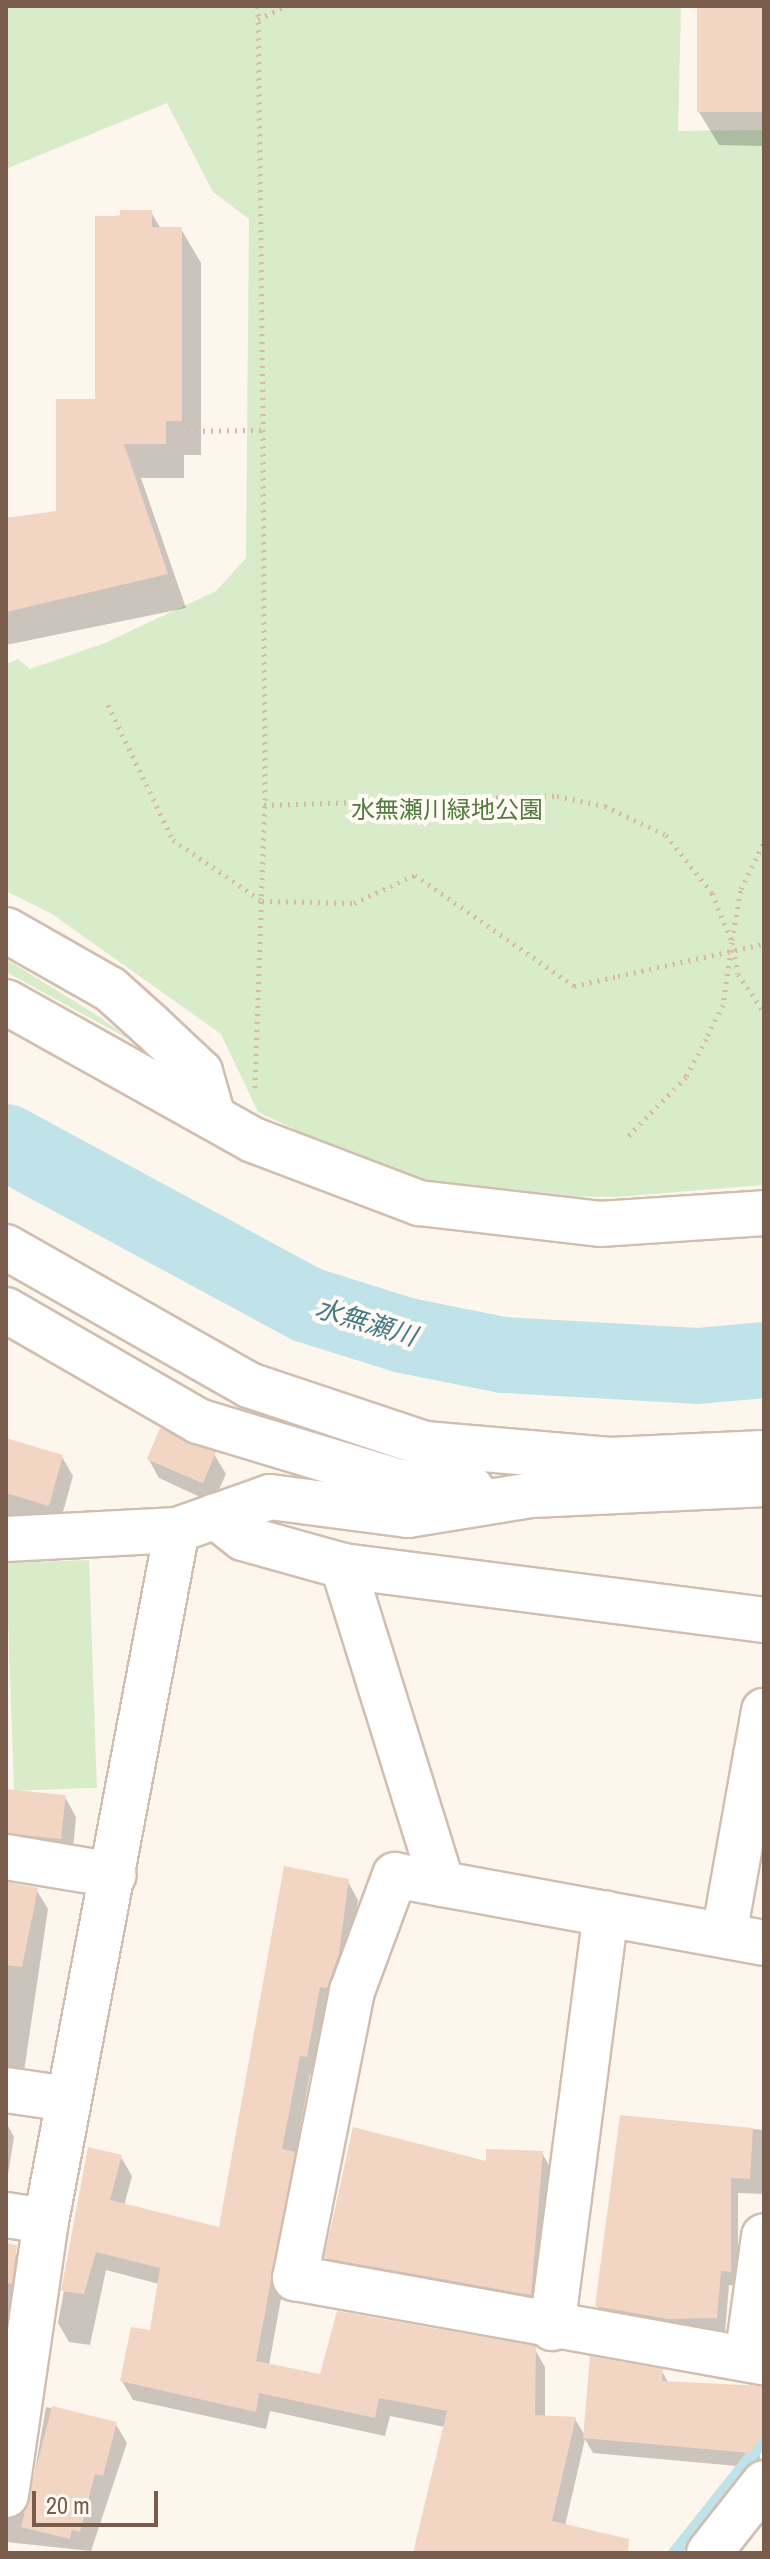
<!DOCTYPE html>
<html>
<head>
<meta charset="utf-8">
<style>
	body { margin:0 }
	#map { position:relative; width:770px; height:2559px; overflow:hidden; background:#fdf6ec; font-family:"Archivo Narrow","Noto Sans JP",sans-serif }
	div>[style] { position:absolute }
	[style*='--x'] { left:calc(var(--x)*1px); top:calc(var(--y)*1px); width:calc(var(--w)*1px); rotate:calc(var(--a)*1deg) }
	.green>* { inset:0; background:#d8ecc9; transform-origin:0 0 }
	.shadow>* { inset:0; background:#0003 }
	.stream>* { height:12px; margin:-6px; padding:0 6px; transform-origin:6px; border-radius:6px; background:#bfe3e8 }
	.river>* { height:76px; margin:-38px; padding:0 38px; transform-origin:38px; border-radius:38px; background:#bfe3e8 }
	.building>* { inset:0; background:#f3d5c3; transform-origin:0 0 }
	.path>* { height:5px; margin-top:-2.5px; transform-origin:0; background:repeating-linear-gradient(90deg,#d9b8a5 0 2px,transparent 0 8px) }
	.roads { filter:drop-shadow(2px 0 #d1beb0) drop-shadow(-2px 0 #d1beb0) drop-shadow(0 2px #d1beb0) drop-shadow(0 -2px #d1beb0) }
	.minor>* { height:44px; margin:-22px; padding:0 22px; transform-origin:22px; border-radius:22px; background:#fff }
	.path-bridge>* { height:5px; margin-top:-2.5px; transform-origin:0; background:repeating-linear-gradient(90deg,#d9b8a5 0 2px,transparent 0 8px) }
	span { translate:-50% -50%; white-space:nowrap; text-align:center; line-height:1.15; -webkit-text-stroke:8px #fffaf3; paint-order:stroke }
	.park-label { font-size:24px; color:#537a41 }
	.water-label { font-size:26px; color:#437c86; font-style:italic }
	.frame { position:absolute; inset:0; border:8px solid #7a5c4d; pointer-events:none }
	.scale { position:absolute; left:32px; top:2491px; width:126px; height:36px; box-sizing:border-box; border:4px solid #7a5c4d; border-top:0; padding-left:10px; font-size:24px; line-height:28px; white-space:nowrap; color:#7a5c4d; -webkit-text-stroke:6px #fffaf3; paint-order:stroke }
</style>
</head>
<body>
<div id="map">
	<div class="green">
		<div style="clip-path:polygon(6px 6px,681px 6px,678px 131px,764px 130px,764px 1185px,615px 1197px,481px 1195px,362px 1161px,258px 1112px,221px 1034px,52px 914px,6px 891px,6px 664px,18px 659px,30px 669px,105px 643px,216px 591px,246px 558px,249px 219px,213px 192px,167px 103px,6px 169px)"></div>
		<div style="clip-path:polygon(6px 959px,98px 1016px,132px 1041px,6px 972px)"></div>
		<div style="left:89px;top:1560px;width:228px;height:83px;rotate:88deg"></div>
	</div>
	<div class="shadow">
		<div style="clip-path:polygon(699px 6px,764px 6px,764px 146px,719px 145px,699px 112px)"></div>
		<div style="clip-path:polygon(151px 212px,161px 229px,181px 229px,201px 263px,201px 455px,184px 455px,184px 478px,141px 478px,186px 608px,6px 645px,6px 518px,58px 512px,97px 401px,97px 218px)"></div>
		<div style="clip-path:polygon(6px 1441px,62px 1457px,73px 1476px,58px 1530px,6px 1517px)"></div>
		<div style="clip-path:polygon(214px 1454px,226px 1474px,213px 1503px,159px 1478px,148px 1458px)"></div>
		<div style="clip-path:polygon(6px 1791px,65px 1797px,76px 1817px,72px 1860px,6px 1857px)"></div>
		<div style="clip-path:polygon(347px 1880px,358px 1900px,349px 1973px,317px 2076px,310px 2074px,295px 2156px,304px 2172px,269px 2365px,321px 2376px,534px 2348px,545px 2367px,545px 2417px,575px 2419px,585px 2436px,662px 2371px,669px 2384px,764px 2386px,759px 2468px,593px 2453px,585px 2439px,565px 2526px,597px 2553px,415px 2553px,445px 2427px,390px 2416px,385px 2436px,270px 2411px,266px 2429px,133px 2400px,122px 2381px,151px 2333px,159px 2284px,106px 2270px,90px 2345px,69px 2342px,58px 2323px,90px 2149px,121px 2157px,132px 2176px,124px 2206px,220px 2230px)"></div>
		<div style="clip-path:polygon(6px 1882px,36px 1889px,48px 1909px,22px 2085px,6px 2088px)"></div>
		<div style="clip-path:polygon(621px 2118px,764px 2130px,764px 2194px,738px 2193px,738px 2286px,729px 2285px,725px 2333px,678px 2334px,606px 2321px,597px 2306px)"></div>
		<div style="clip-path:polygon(6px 2122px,14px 2137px,6px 2187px)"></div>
		<div style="clip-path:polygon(542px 2153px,553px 2172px,541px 2313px,338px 2277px,327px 2258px,488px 2164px)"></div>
		<div style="clip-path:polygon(6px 2250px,15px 2251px,27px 2271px,6px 2413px)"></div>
		<div style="clip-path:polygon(46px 2407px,115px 2423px,127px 2443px,91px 2551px,6px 2542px,6px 2519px,28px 2511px)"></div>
	</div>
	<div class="stream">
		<div style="--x:674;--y:2553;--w:144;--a:-51.5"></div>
	</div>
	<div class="river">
		<div style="--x:6;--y:1142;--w:343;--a:28.4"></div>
		<div style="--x:308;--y:1305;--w:100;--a:17.5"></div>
		<div style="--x:403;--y:1335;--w:102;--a:11.3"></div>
		<div style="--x:503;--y:1355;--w:194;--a:3.2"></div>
		<div style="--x:697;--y:1366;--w:67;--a:-5.1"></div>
	</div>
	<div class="building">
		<div style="left:697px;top:6px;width:67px;height:106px"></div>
		<div style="clip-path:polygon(120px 210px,152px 210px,152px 227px,182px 227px,182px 421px,166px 421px,166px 444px,124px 444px,168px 574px,6px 612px,6px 518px,56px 511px,56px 399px,95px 399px,95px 216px,120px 216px)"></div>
		<div style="left:160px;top:1428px;width:61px;height:34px;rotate:23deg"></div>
		<div style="clip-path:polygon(6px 1438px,63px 1455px,49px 1506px,6px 1493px)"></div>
		<div style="left:6px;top:1789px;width:60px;height:44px;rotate:6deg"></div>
		<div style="clip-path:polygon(284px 1866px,349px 1879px,339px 1953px,327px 1988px,320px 1987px,307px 2057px,300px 2056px,282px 2149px,295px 2152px,256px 2361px,320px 2374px,337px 2311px,536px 2346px,535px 2415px,576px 2417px,552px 2521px,629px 2539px,628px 2553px,413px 2553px,447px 2411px,379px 2398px,375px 2418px,259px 2393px,256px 2412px,120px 2381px,131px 2327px,150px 2330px,160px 2268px,96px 2252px,84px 2294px,61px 2291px,88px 2147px,122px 2155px,110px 2200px,219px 2227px)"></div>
		<div style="clip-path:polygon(6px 1882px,38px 1888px,22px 1967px,6px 1965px)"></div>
		<div style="clip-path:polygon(620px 2115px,753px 2128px,750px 2179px,731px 2178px,731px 2272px,721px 2271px,717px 2318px,668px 2319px,595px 2306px)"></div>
		<div style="clip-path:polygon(353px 2127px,486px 2161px,486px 2149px,543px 2151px,531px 2295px,324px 2258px)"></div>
		<div style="clip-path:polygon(6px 2243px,17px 2245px,12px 2284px,6px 2283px)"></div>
		<div style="clip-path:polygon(590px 2356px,663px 2369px,662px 2381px,764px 2386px,764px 2433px,750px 2453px,583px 2438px)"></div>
		<div style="clip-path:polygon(52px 2406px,117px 2422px,103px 2476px,95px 2474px,80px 2532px,72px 2530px,70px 2539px,21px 2527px)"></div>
	</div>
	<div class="path">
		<div style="--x:258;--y:6;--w:424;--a:89.3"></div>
		<div style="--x:258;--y:19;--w:31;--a:-25"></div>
		<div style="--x:187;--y:431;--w:76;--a:-0.8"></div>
		<div style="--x:263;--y:430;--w:368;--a:89.7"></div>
		<div style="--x:265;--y:798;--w:293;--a:92"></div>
		<div style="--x:108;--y:705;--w:150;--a:64.3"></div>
		<div style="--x:173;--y:840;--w:108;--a:34.4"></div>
		<div style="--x:262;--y:901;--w:92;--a:1.2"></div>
		<div style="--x:354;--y:903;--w:67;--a:-24.7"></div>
		<div style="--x:415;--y:875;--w:194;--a:34.9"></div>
		<div style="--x:574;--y:986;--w:45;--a:-12.8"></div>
		<div style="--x:264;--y:805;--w:293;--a:-1.8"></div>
		<div style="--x:557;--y:796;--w:49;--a:11.8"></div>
		<div style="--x:605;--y:806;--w:68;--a:25.4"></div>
		<div style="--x:666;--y:835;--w:74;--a:51.6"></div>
		<div style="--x:712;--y:893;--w:53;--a:67.8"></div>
		<div style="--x:732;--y:942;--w:64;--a:98.1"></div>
		<div style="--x:723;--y:1005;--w:38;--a:117"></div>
		<div style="--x:706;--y:1039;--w:43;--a:117.8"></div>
		<div style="--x:686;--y:1077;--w:83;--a:134.5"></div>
		<div style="--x:732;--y:940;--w:52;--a:-80"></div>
		<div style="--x:741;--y:889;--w:52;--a:-63.9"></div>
		<div style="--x:733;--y:949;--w:25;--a:79"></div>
		<div style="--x:738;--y:974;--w:46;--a:55.6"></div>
	</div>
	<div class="roads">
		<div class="minor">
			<div style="--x:6;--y:930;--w:120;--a:29.6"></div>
			<div style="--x:110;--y:989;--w:54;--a:42"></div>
			<div style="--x:150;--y:1025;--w:69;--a:43.2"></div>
			<div style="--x:200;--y:1072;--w:47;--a:73.9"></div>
			<div style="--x:6;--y:1002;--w:283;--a:29.2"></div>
			<div style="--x:253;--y:1140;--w:178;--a:20.8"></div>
			<div style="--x:419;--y:1203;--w:182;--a:6.6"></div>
			<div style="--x:600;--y:1224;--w:164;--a:-3.8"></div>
			<div style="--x:6;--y:1247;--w:279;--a:29.6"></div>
			<div style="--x:249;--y:1385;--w:186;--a:18.5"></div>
			<div style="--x:425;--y:1444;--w:186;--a:4.9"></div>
			<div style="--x:610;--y:1460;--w:154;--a:-2.6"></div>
			<div style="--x:6;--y:1310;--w:222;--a:30"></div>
			<div style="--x:198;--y:1421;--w:211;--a:16.8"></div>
			<div style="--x:400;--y:1482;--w:72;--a:5.6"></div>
			<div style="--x:215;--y:1516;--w:36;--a:38"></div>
			<div style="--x:243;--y:1538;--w:104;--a:15.6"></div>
			<div style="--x:343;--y:1566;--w:333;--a:72.7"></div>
			<div style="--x:6;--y:1539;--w:171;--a:-3"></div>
			<div style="--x:177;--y:1530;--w:99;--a:-19.5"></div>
			<div style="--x:270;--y:1497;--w:139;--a:7.4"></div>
			<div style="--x:408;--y:1515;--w:126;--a:-9.2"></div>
			<div style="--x:532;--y:1495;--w:232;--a:-2.7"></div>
			<div style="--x:343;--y:1566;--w:424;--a:7.3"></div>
			<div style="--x:756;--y:1756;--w:46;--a:-79.9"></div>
			<div style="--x:6;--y:1857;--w:109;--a:9.5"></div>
			<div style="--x:724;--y:1935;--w:182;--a:-79.9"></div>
			<div style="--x:756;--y:1756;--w:8;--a:7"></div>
			<div style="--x:764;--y:1943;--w:375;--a:-169.6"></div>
			<div style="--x:395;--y:1875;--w:124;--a:110.3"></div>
			<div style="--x:352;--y:1991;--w:293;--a:101.2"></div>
			<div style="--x:295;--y:2278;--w:476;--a:10.2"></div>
			<div style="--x:6;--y:2090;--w:63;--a:8.3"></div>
			<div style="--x:6;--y:2215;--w:40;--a:8.5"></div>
			<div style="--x:552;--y:2328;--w:418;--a:-82.6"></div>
			<div style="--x:747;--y:2359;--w:124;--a:-82.1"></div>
			<div style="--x:6;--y:2495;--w:277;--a:-81.7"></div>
			<div style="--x:46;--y:2221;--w:703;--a:-79.27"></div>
			<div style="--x:709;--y:2553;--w:89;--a:-51.8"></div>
		</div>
	</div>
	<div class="path-bridge">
		<div style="--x:618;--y:976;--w:149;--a:-12.4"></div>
	</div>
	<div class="park-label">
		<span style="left:447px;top:810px">水無瀬川緑地公園</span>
	</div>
	<div class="water-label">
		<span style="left:366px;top:1322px;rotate:17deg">水無瀬川</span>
	</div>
	<div class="frame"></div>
	<div class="scale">20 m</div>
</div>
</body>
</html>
